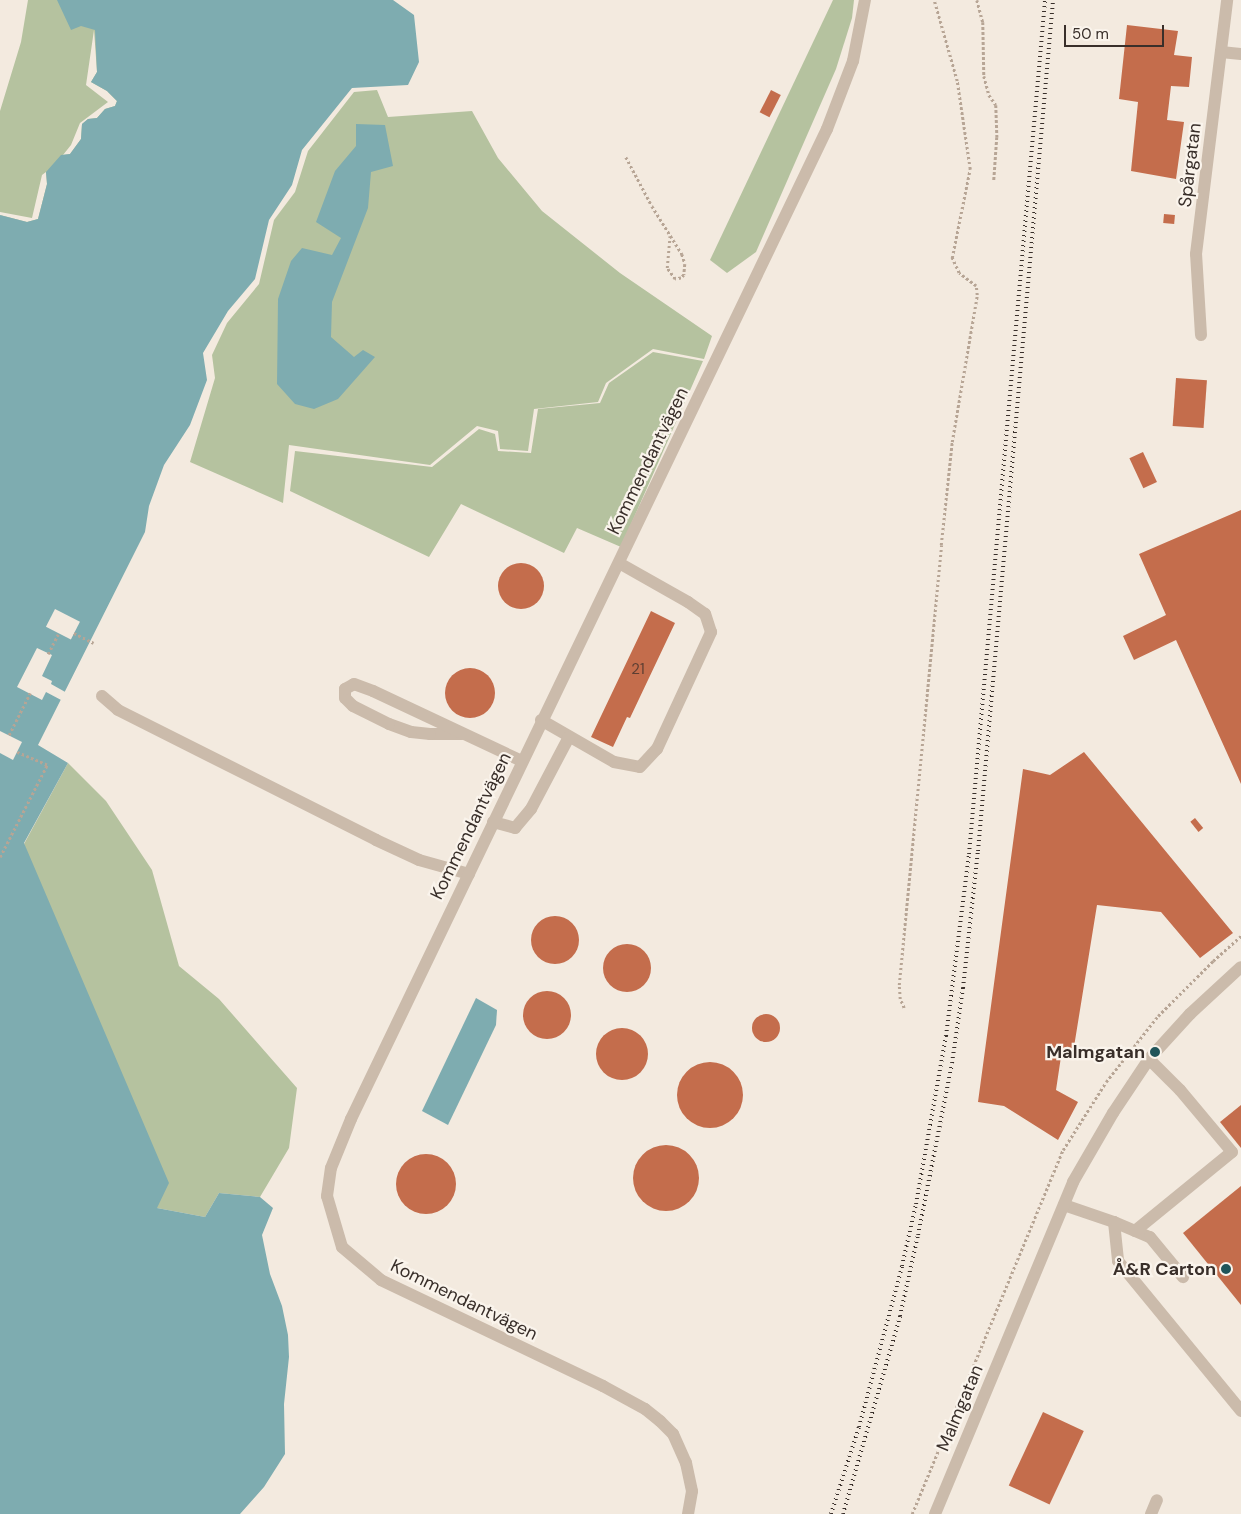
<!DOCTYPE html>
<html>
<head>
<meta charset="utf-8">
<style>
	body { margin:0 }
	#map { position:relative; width:1241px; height:1514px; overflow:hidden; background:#f3eadf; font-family:"DM Sans",sans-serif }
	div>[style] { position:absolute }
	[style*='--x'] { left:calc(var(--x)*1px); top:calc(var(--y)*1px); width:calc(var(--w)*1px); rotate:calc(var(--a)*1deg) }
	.green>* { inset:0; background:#b5c29f }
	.water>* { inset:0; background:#7eacb0 }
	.pier>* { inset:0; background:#f3eadf; transform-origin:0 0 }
	.building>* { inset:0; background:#c46d4c; transform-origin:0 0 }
	.round { border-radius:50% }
	.path>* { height:2.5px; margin-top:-1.25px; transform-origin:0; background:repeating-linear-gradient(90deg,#b7a595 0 2.5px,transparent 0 5px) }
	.minor>* { height:12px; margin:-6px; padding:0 6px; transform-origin:6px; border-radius:6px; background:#cbbbab }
	.rail>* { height:4px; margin-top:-2px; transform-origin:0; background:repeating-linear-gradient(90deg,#392f2a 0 1px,transparent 0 5px) }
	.dots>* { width:14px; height:14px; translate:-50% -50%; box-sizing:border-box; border:2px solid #faf4ec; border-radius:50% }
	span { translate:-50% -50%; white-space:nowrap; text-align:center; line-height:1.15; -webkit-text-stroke:4.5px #faf4ec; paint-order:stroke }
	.number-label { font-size:15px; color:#5c3e32 }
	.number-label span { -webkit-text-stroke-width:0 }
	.street-label { font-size:18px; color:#392f2a }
	.poi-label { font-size:18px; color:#392f2a; font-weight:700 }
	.right { translate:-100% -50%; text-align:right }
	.scale { position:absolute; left:1064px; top:25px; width:100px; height:22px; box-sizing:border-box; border:2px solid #392f2a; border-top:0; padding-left:6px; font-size:15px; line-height:18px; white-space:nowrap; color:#392f2a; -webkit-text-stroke:4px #faf4ec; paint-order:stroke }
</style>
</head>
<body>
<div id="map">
	<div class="green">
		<div style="clip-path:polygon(evenodd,28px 0,179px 0,42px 280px,0 215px,27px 222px,38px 219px,47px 184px,46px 172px,42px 175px,32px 218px,0 212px,0 111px,21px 42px,28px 0,94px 30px,97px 72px,91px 82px,107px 91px,117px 101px,115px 106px,105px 109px,97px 118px,88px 119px,82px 124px,81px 139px,70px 154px,63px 155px,71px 145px,80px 123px,108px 102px,86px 85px,94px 30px)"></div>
		<div style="clip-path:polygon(833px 0,854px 0,852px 18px,836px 69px,756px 252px,727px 273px,710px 260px)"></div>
		<div style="clip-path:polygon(377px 90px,388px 117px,472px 111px,498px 158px,542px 211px,620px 273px,712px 336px,704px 359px,653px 349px,606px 383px,598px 402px,534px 409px,528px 451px,500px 449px,498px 431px,477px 426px,430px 465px,289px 445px,283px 503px,190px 462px,215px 378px,212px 355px,227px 323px,259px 284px,274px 220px,295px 192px,308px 151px,354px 92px)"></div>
		<div style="clip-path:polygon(653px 352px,703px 361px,621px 547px,577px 528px,564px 553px,461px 504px,429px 557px,290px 491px,295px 451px,432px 467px,479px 429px,495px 434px,498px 451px,531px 453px,538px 409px,600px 403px,609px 383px)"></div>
		<div style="clip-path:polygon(68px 763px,106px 801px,152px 870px,179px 966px,219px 999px,297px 1088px,289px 1148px,260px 1197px,219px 1193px,205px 1217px,157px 1208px,24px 844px)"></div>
	</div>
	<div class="water">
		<div style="clip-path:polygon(57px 0,393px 0,414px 15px,419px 62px,408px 85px,352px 88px,302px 150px,292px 185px,269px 220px,255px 279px,228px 311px,203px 353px,207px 380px,190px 425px,164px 465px,149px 506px,145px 532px,38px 745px,68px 763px,24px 843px,169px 1183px,157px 1208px,205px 1217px,219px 1193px,260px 1197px,273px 1208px,262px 1235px,270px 1274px,282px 1306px,288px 1335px,289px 1357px,284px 1404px,285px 1454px,264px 1487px,240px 1514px,0 1514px,0 215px,27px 222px,38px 219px,47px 184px,46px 172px,61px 155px,70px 154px,81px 139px,82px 124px,88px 119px,97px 118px,105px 109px,115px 106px,117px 101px,107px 91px,91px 82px,97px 72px,95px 30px,81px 26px,71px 30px)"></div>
		<div style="clip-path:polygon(356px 124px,385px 125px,393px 166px,371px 172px,368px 208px,332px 302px,331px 337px,354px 357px,363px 350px,375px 357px,338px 399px,314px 409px,295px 404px,277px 384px,278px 299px,291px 261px,302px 248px,332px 255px,341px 238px,316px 222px,335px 171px,356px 146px)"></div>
		<div style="clip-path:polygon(476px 998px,497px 1010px,496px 1025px,448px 1125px,422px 1111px)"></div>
	</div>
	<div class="pier">
		<div style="left:55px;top:609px;width:28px;height:20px;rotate:27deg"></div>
		<div style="clip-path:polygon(37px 648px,52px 655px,42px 676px,52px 681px,51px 684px,67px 693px,63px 701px,46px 692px,42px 700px,17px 687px)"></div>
		<div style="clip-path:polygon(0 731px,22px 742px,13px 760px,0 753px)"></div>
	</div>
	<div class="building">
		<div style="clip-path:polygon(1127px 25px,1178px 31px,1174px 55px,1192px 57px,1189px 87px,1171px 86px,1167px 120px,1184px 122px,1176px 179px,1131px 171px,1138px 102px,1119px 99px)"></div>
		<div style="left:771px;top:90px;width:11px;height:25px;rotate:27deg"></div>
		<div style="left:1164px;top:214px;width:11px;height:9px;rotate:5deg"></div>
		<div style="left:1176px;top:378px;width:31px;height:48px;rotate:4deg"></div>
		<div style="left:1143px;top:452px;width:33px;height:15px;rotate:65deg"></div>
		<div style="clip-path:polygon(1241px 510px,1241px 784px,1176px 640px,1134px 660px,1123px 636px,1166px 615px,1139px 554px)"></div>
		<div class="round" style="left:498px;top:563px;width:46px;height:46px"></div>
		<div style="clip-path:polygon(651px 611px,675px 623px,630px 718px,627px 717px,613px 747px,591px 737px)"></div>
		<div class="round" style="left:445px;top:668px;width:50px;height:50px"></div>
		<div style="clip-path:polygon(1084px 752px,1233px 933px,1200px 958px,1161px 912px,1097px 905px,1073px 1053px,1062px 1050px,1056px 1090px,1078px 1102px,1058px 1140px,1004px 1106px,978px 1102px,1023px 769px,1050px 775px)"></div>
		<div style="left:1195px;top:818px;width:13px;height:6px;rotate:51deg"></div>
		<div class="round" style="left:531px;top:916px;width:48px;height:48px"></div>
		<div class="round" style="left:603px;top:944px;width:48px;height:48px"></div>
		<div class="round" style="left:523px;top:991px;width:48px;height:48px"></div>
		<div class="round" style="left:752px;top:1014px;width:28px;height:28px"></div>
		<div class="round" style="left:596px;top:1028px;width:52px;height:52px"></div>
		<div class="round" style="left:677px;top:1062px;width:66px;height:66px"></div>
		<div style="clip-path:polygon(1241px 1105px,1241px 1148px,1220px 1122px)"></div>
		<div class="round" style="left:633px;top:1145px;width:66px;height:66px"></div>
		<div class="round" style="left:396px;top:1154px;width:60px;height:60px"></div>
		<div style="clip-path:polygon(1241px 1186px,1241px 1305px,1183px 1233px)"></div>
		<div style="left:1043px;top:1412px;width:45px;height:81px;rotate:25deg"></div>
	</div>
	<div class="path">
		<div style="--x:977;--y:0;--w:23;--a:75"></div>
		<div style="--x:983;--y:22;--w:54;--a:88.9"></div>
		<div style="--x:984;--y:76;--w:20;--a:75"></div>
		<div style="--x:989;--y:95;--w:12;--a:55"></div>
		<div style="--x:996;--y:105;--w:32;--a:88"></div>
		<div style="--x:997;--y:137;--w:43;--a:94"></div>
		<div style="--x:626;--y:157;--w:55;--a:62"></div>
		<div style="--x:652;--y:206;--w:57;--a:58"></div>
		<div style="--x:682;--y:254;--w:10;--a:73"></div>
		<div style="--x:685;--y:264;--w:11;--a:95"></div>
		<div style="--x:684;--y:275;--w:4;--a:135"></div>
		<div style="--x:681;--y:278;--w:6;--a:171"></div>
		<div style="--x:675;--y:279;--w:14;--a:-126"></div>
		<div style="--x:667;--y:268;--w:32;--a:-85"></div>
		<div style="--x:74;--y:633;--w:22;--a:27"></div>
		<div style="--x:48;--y:654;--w:22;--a:-63"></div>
		<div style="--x:9;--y:735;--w:47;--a:-63.4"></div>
		<div style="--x:0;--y:857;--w:103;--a:-62.9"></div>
		<div style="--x:47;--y:765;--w:33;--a:-157"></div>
		<div style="--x:904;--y:1008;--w:10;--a:-114"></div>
		<div style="--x:900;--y:999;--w:14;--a:-94"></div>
		<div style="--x:899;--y:985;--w:442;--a:-84.5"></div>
		<div style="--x:941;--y:545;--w:104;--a:-83.9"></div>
		<div style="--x:952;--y:442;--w:149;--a:-80.3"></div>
		<div style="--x:977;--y:295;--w:9;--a:-96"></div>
		<div style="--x:976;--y:286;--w:21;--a:-143"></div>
		<div style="--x:959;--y:273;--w:17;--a:-115"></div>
		<div style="--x:952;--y:258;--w:91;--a:-78.6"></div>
		<div style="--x:970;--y:169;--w:89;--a:-98.4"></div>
		<div style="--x:957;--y:81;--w:84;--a:-105.9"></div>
		<div style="--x:912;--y:1514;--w:394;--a:-67.5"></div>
		<div style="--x:1063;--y:1150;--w:80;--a:-57.7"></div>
		<div style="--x:1106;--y:1082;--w:84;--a:-51.8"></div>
		<div style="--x:1158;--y:1016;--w:78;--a:-45"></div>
		<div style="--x:1213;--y:961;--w:38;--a:-42"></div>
	</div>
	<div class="minor">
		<div style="--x:1221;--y:52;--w:20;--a:6"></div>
		<div style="--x:1201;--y:335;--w:81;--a:-93.5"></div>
		<div style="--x:1196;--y:254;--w:256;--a:-83"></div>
		<div style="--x:102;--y:696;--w:21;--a:41"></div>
		<div style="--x:118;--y:710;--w:289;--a:26.7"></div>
		<div style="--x:376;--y:840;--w:47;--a:24.9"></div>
		<div style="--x:419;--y:860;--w:52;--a:15.6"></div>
		<div style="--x:541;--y:720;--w:84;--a:29.9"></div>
		<div style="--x:614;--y:762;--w:26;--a:11"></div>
		<div style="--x:640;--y:767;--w:25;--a:-47"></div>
		<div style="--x:657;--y:749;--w:129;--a:-65.2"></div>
		<div style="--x:711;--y:632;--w:19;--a:-108"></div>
		<div style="--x:705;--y:614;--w:21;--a:-145"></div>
		<div style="--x:688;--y:602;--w:79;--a:-150.5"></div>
		<div style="--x:462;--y:734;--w:32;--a:180"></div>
		<div style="--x:430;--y:734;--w:19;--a:-174"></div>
		<div style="--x:411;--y:732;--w:23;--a:-160"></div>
		<div style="--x:389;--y:724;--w:40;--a:-153.4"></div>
		<div style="--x:353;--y:706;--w:11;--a:-135"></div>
		<div style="--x:345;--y:698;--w:9;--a:-90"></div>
		<div style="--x:345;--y:689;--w:10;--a:-29"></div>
		<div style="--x:354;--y:684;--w:20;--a:20"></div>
		<div style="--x:373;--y:691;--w:165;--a:25.2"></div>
		<div style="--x:493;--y:822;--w:23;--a:15"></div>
		<div style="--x:515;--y:828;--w:25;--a:-50"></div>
		<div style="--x:531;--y:809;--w:81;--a:-62.2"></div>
		<div style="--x:1064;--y:1205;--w:53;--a:18.8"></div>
		<div style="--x:1114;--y:1222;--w:39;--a:23"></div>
		<div style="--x:1150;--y:1237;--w:52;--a:50.5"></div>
		<div style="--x:1114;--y:1222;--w:39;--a:84"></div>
		<div style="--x:1118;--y:1261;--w:194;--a:50.6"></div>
		<div style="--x:1135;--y:1231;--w:125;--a:-39.2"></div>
		<div style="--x:1232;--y:1152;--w:81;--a:-130"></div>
		<div style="--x:1180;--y:1090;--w:44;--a:-135"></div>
		<div style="--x:688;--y:1514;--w:23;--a:-80"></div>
		<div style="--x:692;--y:1491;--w:29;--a:-102"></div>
		<div style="--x:686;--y:1463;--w:32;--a:-114"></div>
		<div style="--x:673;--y:1434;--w:18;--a:-135"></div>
		<div style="--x:660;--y:1421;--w:19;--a:-141"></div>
		<div style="--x:645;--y:1409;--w:48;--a:-151.3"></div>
		<div style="--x:603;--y:1386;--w:246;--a:-154.5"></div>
		<div style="--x:381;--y:1280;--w:51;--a:-139.8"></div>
		<div style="--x:342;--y:1247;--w:53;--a:-106.4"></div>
		<div style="--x:327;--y:1196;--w:28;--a:-82"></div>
		<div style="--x:331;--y:1168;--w:53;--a:-67.8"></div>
		<div style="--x:351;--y:1119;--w:1098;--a:-64.32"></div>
		<div style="--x:827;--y:129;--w:73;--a:-69.1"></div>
		<div style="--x:853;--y:61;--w:62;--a:-78.9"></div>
		<div style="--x:935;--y:1514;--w:360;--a:-67.4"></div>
		<div style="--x:1073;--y:1182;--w:80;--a:-59.9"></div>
		<div style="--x:1113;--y:1113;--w:65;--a:-56.3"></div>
		<div style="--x:1149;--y:1059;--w:61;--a:-47.7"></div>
		<div style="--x:1190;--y:1014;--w:69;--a:-42.7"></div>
		<div style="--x:1151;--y:1514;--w:15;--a:-67"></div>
	</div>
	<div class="rail">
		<div style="--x:831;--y:1514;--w:91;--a:-72.2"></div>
		<div style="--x:859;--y:1427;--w:167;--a:-75"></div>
		<div style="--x:902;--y:1266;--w:64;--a:-77.3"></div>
		<div style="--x:916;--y:1204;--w:171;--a:-79.9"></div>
		<div style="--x:946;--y:1036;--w:183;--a:-82.8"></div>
		<div style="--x:969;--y:854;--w:857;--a:-84.91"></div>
		<div style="--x:843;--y:1514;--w:206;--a:-73.9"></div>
		<div style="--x:900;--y:1316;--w:83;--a:-77.5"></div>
		<div style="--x:918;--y:1235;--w:175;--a:-78.8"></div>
		<div style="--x:952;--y:1063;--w:76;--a:-81.7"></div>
		<div style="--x:963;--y:988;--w:138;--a:-83.8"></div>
		<div style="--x:978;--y:851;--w:854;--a:-84.96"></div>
	</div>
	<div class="dots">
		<div style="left:1155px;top:1052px;background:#20555a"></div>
		<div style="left:1226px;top:1269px;background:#20555a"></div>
	</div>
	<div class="number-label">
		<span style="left:638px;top:670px">21</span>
	</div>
	<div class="street-label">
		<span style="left:1190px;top:165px;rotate:-83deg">Spårgatan</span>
		<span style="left:648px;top:461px;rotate:-64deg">Kommendantvägen</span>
		<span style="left:471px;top:826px;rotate:-64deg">Kommendantvägen</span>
		<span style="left:464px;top:1300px;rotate:26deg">Kommendantvägen</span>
		<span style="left:960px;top:1408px;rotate:-67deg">Malmgatan</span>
	</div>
	<div class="poi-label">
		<span class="right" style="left:1145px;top:1052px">Malmgatan</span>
		<span class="right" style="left:1216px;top:1269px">Å&amp;R Carton</span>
	</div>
	<div class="scale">50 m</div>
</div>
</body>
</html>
